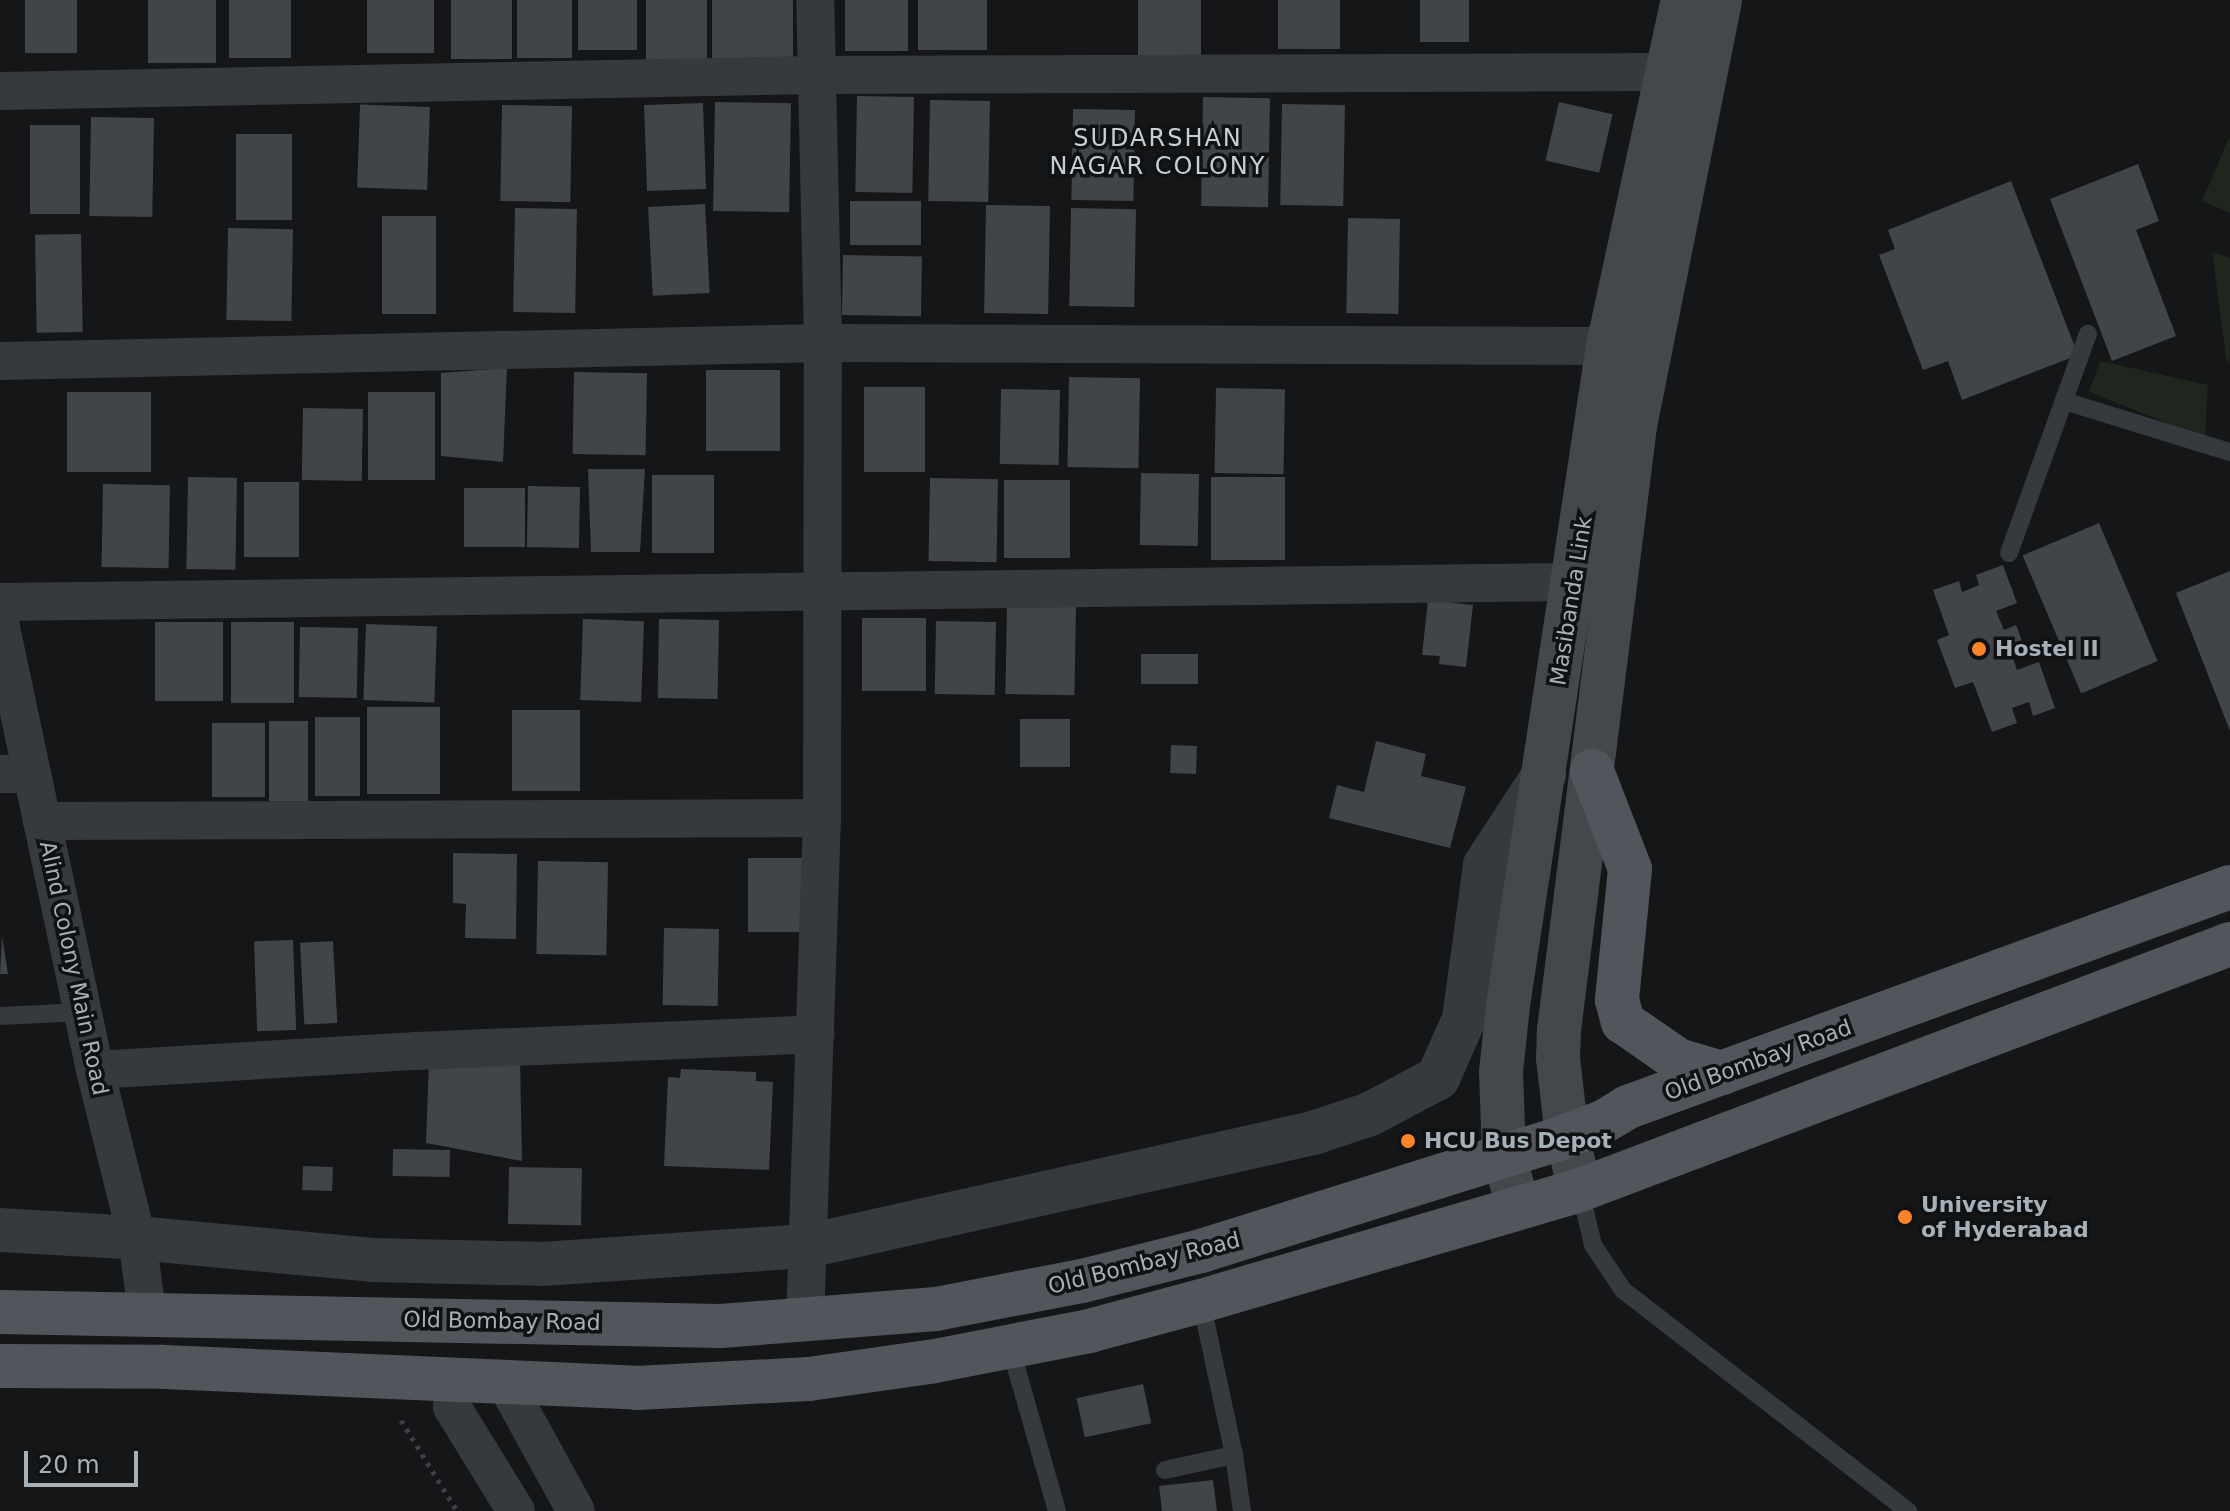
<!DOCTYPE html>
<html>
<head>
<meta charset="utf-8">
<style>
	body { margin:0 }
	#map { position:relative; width:2230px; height:1511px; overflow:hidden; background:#151617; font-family:"DejaVu Sans",sans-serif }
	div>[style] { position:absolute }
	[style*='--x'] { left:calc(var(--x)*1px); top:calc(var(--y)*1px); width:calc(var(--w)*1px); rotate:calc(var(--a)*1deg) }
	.green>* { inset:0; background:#1e261d }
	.building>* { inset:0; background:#414448; transform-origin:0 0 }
	.path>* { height:5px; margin-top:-2.5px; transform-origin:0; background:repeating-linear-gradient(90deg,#3c4044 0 4px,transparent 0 10px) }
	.service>* { height:18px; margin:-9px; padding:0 9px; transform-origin:9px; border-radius:9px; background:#36393d }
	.minor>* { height:38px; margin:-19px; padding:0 19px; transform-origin:19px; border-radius:19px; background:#36393d }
	.tertiary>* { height:44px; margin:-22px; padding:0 22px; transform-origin:22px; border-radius:22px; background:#36393d }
	.secondary>* { height:44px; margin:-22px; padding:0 22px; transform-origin:22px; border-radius:22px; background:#44484d }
	.primary>* { height:44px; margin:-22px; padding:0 22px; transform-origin:22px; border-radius:22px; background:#52565c }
	.dots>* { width:22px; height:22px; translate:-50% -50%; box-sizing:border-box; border:4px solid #101112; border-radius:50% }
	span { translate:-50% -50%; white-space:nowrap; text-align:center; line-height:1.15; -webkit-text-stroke:7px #101112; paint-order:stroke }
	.street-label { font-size:22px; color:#a6b0b8 }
	.poi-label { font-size:22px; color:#a6b0b8; font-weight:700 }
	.left { translate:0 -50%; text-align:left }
	.neighbourhood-label { font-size:24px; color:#c8ced4; letter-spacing:2px }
	.scale { position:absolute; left:24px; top:1451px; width:114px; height:36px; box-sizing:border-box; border:4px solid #a6b0b8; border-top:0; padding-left:10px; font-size:24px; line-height:28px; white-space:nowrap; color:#a6b0b8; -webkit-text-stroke:6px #101112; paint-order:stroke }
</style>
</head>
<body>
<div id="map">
	<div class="green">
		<div style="clip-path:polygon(2230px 136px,2230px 213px,2202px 201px)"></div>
		<div style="clip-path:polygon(2212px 252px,2230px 258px,2230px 359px,2227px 365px)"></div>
		<div style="clip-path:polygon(2100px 361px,2208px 385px,2205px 438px,2089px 392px)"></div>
	</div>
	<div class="building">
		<div style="left:25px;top:0;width:52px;height:53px"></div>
		<div style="left:148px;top:0;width:68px;height:63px"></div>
		<div style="left:229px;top:0;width:62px;height:58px"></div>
		<div style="left:367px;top:0;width:67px;height:53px"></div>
		<div style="left:451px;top:0;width:61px;height:59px"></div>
		<div style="left:517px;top:0;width:55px;height:58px"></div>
		<div style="left:578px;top:0;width:59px;height:50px"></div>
		<div style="left:646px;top:0;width:61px;height:61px"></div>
		<div style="left:712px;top:0;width:81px;height:64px"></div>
		<div style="left:845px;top:0;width:63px;height:51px"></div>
		<div style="left:918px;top:0;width:69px;height:50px"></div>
		<div style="left:1138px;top:0;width:63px;height:55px"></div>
		<div style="left:1278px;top:0;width:62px;height:49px"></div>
		<div style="left:1420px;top:0;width:49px;height:42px"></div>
		<div style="left:857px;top:96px;width:57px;height:96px;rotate:1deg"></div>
		<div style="left:1203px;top:97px;width:67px;height:109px;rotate:1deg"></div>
		<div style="left:930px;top:100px;width:60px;height:101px;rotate:1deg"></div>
		<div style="left:715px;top:102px;width:76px;height:109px;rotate:1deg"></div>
		<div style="left:1559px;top:102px;width:55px;height:60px;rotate:13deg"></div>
		<div style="left:703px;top:103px;width:86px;height:59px;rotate:88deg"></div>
		<div style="left:1282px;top:104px;width:63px;height:101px;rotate:1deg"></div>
		<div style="left:502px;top:105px;width:70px;height:96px;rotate:1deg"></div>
		<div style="left:430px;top:107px;width:83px;height:70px;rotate:92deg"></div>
		<div style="left:1073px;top:109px;width:62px;height:91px;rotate:1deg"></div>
		<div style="left:91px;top:117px;width:63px;height:99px;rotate:1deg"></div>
		<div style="left:30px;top:125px;width:50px;height:89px"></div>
		<div style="left:236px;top:134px;width:56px;height:86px"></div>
		<div style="clip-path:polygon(2138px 164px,2159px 221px,2136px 230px,2176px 336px,2112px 361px,2050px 199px)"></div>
		<div style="clip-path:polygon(2011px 181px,2078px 355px,1962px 400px,1948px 361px,1923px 370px,1879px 255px,1895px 249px,1888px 230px)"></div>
		<div style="left:850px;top:201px;width:71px;height:44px"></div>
		<div style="left:705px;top:204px;width:89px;height:57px;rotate:87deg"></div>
		<div style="left:986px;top:205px;width:64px;height:108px;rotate:1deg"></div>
		<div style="left:515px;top:208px;width:62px;height:104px;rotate:1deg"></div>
		<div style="left:1071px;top:208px;width:65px;height:98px;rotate:1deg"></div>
		<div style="left:382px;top:216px;width:54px;height:98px"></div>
		<div style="left:1348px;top:218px;width:52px;height:95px;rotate:1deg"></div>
		<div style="left:228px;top:228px;width:65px;height:92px;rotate:1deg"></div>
		<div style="left:81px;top:234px;width:98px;height:46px;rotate:89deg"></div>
		<div style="left:843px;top:255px;width:79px;height:60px;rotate:1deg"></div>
		<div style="clip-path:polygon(507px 368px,503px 462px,441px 456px,441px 373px)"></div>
		<div style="left:706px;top:370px;width:74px;height:81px"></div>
		<div style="left:574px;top:372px;width:73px;height:82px;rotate:1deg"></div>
		<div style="left:1069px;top:377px;width:71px;height:90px;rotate:1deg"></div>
		<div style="left:864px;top:387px;width:61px;height:85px"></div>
		<div style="left:1216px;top:388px;width:69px;height:85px;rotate:1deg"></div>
		<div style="left:1001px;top:389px;width:59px;height:75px;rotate:1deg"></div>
		<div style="left:67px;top:392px;width:84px;height:80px"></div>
		<div style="left:368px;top:392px;width:67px;height:88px"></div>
		<div style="left:303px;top:408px;width:60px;height:72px;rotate:1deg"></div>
		<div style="clip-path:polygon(588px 469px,645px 469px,640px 552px,591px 552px)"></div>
		<div style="left:1141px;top:473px;width:58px;height:72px;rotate:1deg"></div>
		<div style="left:652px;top:475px;width:62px;height:78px"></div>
		<div style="left:188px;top:477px;width:49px;height:92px;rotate:1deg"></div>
		<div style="left:1211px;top:477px;width:74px;height:83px"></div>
		<div style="left:930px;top:478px;width:68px;height:83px;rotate:1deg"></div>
		<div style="left:1004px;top:480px;width:66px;height:78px"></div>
		<div style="left:244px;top:482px;width:55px;height:75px"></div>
		<div style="left:103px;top:484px;width:67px;height:83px;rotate:1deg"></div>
		<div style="left:528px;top:486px;width:52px;height:61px;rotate:1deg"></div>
		<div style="left:464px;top:488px;width:61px;height:59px"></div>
		<div style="left:2099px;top:523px;width:150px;height:83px;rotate:67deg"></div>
		<div style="clip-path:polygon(2003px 565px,2017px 603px,1996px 611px,2004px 630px,2016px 625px,2024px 646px,2011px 651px,2017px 670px,2039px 662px,2055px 708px,2033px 716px,2029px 702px,2012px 708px,2017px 723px,1992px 732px,1973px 682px,1955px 688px,1937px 640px,1949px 635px,1933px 590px,1959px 581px,1962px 592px,1979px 585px,1976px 575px)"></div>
		<div style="clip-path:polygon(2230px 571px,2230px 731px,2176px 593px)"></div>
		<div style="clip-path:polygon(1428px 600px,1473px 605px,1466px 667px,1439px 664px,1440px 656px,1422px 655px)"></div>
		<div style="left:1007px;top:605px;width:69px;height:89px;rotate:1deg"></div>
		<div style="left:862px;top:618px;width:64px;height:73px"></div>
		<div style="left:583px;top:619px;width:61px;height:81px;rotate:2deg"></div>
		<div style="left:659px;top:619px;width:60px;height:79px;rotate:1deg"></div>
		<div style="left:936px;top:621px;width:60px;height:73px;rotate:1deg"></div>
		<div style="left:155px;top:622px;width:68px;height:79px"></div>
		<div style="left:231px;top:622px;width:63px;height:81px"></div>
		<div style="left:366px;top:624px;width:71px;height:76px;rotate:2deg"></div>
		<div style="left:300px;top:627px;width:58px;height:70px;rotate:1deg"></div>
		<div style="left:1141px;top:654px;width:57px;height:30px"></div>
		<div style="left:367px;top:707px;width:73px;height:87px"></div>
		<div style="left:512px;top:710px;width:68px;height:81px"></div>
		<div style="left:315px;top:717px;width:45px;height:79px"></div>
		<div style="left:1020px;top:719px;width:50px;height:48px"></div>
		<div style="left:269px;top:721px;width:39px;height:80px"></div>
		<div style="left:212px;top:723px;width:53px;height:74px"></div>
		<div style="clip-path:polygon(1376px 741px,1426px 754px,1421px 776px,1466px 787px,1450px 848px,1329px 818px,1337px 785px,1364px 792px)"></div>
		<div style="left:1171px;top:745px;width:26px;height:28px;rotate:2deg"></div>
		<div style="clip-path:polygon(453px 853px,517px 854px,516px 939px,465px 938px,466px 904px,453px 903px)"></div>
		<div style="left:748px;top:858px;width:60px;height:74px"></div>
		<div style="left:538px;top:861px;width:70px;height:93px;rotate:1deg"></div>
		<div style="left:664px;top:928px;width:55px;height:77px;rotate:1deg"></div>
		<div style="clip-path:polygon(2px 936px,8px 974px,0 974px)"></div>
		<div style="left:293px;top:940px;width:90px;height:39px;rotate:88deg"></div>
		<div style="left:333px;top:941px;width:82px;height:33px;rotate:87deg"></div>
		<div style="clip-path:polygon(520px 1059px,522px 1161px,426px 1143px,429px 1061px)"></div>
		<div style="clip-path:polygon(681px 1069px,756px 1072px,756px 1081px,773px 1082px,769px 1170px,664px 1166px,668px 1077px,680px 1078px)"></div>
		<div style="left:393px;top:1149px;width:57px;height:27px;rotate:1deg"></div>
		<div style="left:303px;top:1166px;width:30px;height:24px;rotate:2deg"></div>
		<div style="left:509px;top:1167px;width:73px;height:57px;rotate:1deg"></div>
		<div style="left:1143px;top:1384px;width:40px;height:68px;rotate:78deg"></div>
		<div style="clip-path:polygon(1213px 1480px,1217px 1511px,1162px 1511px,1159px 1486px)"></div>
	</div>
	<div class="path">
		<div style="--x:401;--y:1420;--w:107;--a:58.4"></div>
	</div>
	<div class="service">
		<div style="--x:2064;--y:401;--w:174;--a:17.1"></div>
		<div style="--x:2009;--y:553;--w:233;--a:-70.2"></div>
		<div style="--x:0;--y:1016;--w:83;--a:-2.8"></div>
		<div style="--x:1580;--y:1190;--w:57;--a:76.7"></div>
		<div style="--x:1593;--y:1245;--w:54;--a:56.3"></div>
		<div style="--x:1623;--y:1290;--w:361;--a:37.8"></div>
		<div style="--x:1201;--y:1301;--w:157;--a:77.9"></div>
		<div style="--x:1234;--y:1455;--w:57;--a:81.9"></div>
		<div style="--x:1010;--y:1346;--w:172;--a:74.1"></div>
		<div style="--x:1165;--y:1470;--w:71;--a:-12.3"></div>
	</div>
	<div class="minor">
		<div style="--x:0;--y:91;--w:816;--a:-1.12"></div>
		<div style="--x:816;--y:75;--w:850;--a:-0.2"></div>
		<div style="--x:0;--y:361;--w:823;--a:-1.25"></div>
		<div style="--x:823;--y:343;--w:785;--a:0.22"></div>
		<div style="--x:0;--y:602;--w:1574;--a:-0.73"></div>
		<div style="--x:0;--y:623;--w:457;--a:78"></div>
		<div style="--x:95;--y:1070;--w:173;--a:76"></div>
		<div style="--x:137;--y:1238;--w:75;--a:82.3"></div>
		<div style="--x:0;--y:774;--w:32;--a:0"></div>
		<div style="--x:42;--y:821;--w:780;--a:-0.22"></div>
		<div style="--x:95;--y:1070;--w:322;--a:-3.4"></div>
		<div style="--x:416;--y:1051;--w:400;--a:-2.4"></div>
		<div style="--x:805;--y:1322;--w:504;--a:-88.07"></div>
		<div style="--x:822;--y:818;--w:475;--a:-89.9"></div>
		<div style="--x:823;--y:343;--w:343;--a:-91.3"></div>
		<div style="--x:453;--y:1380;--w:27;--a:92"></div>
		<div style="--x:452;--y:1407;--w:122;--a:58.4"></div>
		<div style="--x:505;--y:1382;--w:147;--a:61.2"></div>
	</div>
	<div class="tertiary">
		<div style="--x:0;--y:1230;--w:137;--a:3.3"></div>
		<div style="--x:137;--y:1238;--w:236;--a:5.3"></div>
		<div style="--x:372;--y:1260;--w:170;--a:1.3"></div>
		<div style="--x:542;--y:1264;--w:267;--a:-3.9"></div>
		<div style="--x:808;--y:1246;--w:517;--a:-12.61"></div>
		<div style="--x:1313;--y:1133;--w:60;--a:-18.4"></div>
		<div style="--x:1370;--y:1114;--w:77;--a:-27.9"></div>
		<div style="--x:1438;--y:1078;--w:64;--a:-66.2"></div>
		<div style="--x:1464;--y:1019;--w:155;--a:-82.2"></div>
		<div style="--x:1485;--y:865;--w:108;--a:-56.8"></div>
	</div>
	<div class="secondary">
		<div style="--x:1580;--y:1190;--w:56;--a:-103.5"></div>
		<div style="--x:1567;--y:1136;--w:79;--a:-96.6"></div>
		<div style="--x:1558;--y:1058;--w:28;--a:-88"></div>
		<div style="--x:1559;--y:1030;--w:609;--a:-82.83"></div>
		<div style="--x:1635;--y:426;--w:434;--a:-78.7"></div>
		<div style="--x:1518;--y:1205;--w:50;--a:-106.3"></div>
		<div style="--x:1504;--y:1157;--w:85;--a:-92"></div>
		<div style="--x:1501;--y:1072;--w:67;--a:-84"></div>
		<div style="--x:1508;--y:1005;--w:667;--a:-81.37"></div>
		<div style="--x:1608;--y:346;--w:354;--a:-77.8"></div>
	</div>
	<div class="primary">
		<div style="--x:1592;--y:771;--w:105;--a:68.8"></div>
		<div style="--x:1630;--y:869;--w:132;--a:95.7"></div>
		<div style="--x:1617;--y:1000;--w:23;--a:75"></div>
		<div style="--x:1623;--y:1022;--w:67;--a:34.6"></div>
		<div style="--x:1678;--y:1060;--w:46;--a:16.5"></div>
		<div style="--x:0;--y:1312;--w:721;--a:1.11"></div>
		<div style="--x:721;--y:1326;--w:216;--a:-4.5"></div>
		<div style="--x:936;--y:1309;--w:149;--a:-10.9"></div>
		<div style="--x:1082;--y:1281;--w:123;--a:-14.1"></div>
		<div style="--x:1201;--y:1251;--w:369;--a:-17.4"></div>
		<div style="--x:1553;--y:1141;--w:53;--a:-20.8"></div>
		<div style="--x:1603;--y:1122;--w:29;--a:-31"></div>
		<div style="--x:1628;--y:1107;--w:641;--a:-20.07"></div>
		<div style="--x:0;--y:1366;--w:164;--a:0.3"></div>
		<div style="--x:164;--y:1367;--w:473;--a:2.5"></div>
		<div style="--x:637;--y:1388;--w:172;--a:-3"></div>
		<div style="--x:809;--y:1379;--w:127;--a:-8.1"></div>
		<div style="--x:935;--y:1361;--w:157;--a:-11"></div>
		<div style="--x:1089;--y:1331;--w:116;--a:-15"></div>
		<div style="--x:1201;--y:1301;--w:395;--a:-16.3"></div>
		<div style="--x:1580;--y:1190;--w:695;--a:-20.73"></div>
	</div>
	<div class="dots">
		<div style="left:1979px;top:649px;background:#fd8328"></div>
		<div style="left:1408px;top:1141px;background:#fd8328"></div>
		<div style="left:1905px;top:1217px;background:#fd8328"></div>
	</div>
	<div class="street-label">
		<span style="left:1571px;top:601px;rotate:-81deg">Masibanda Link</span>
		<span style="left:74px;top:968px;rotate:78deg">Alind Colony Main Road</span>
		<span style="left:1758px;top:1060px;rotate:-20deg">Old Bombay Road</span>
		<span style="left:1144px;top:1263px;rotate:-14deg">Old Bombay Road</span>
		<span style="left:502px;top:1321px;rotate:1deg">Old Bombay Road</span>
	</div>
	<div class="poi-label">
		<span class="left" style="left:1995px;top:649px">Hostel II</span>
		<span class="left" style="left:1424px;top:1141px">HCU Bus Depot</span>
		<span class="left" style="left:1921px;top:1217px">University<br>of Hyderabad</span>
	</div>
	<div class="neighbourhood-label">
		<span style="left:1158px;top:153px">SUDARSHAN<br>NAGAR COLONY</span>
	</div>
	<div class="scale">20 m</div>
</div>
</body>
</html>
